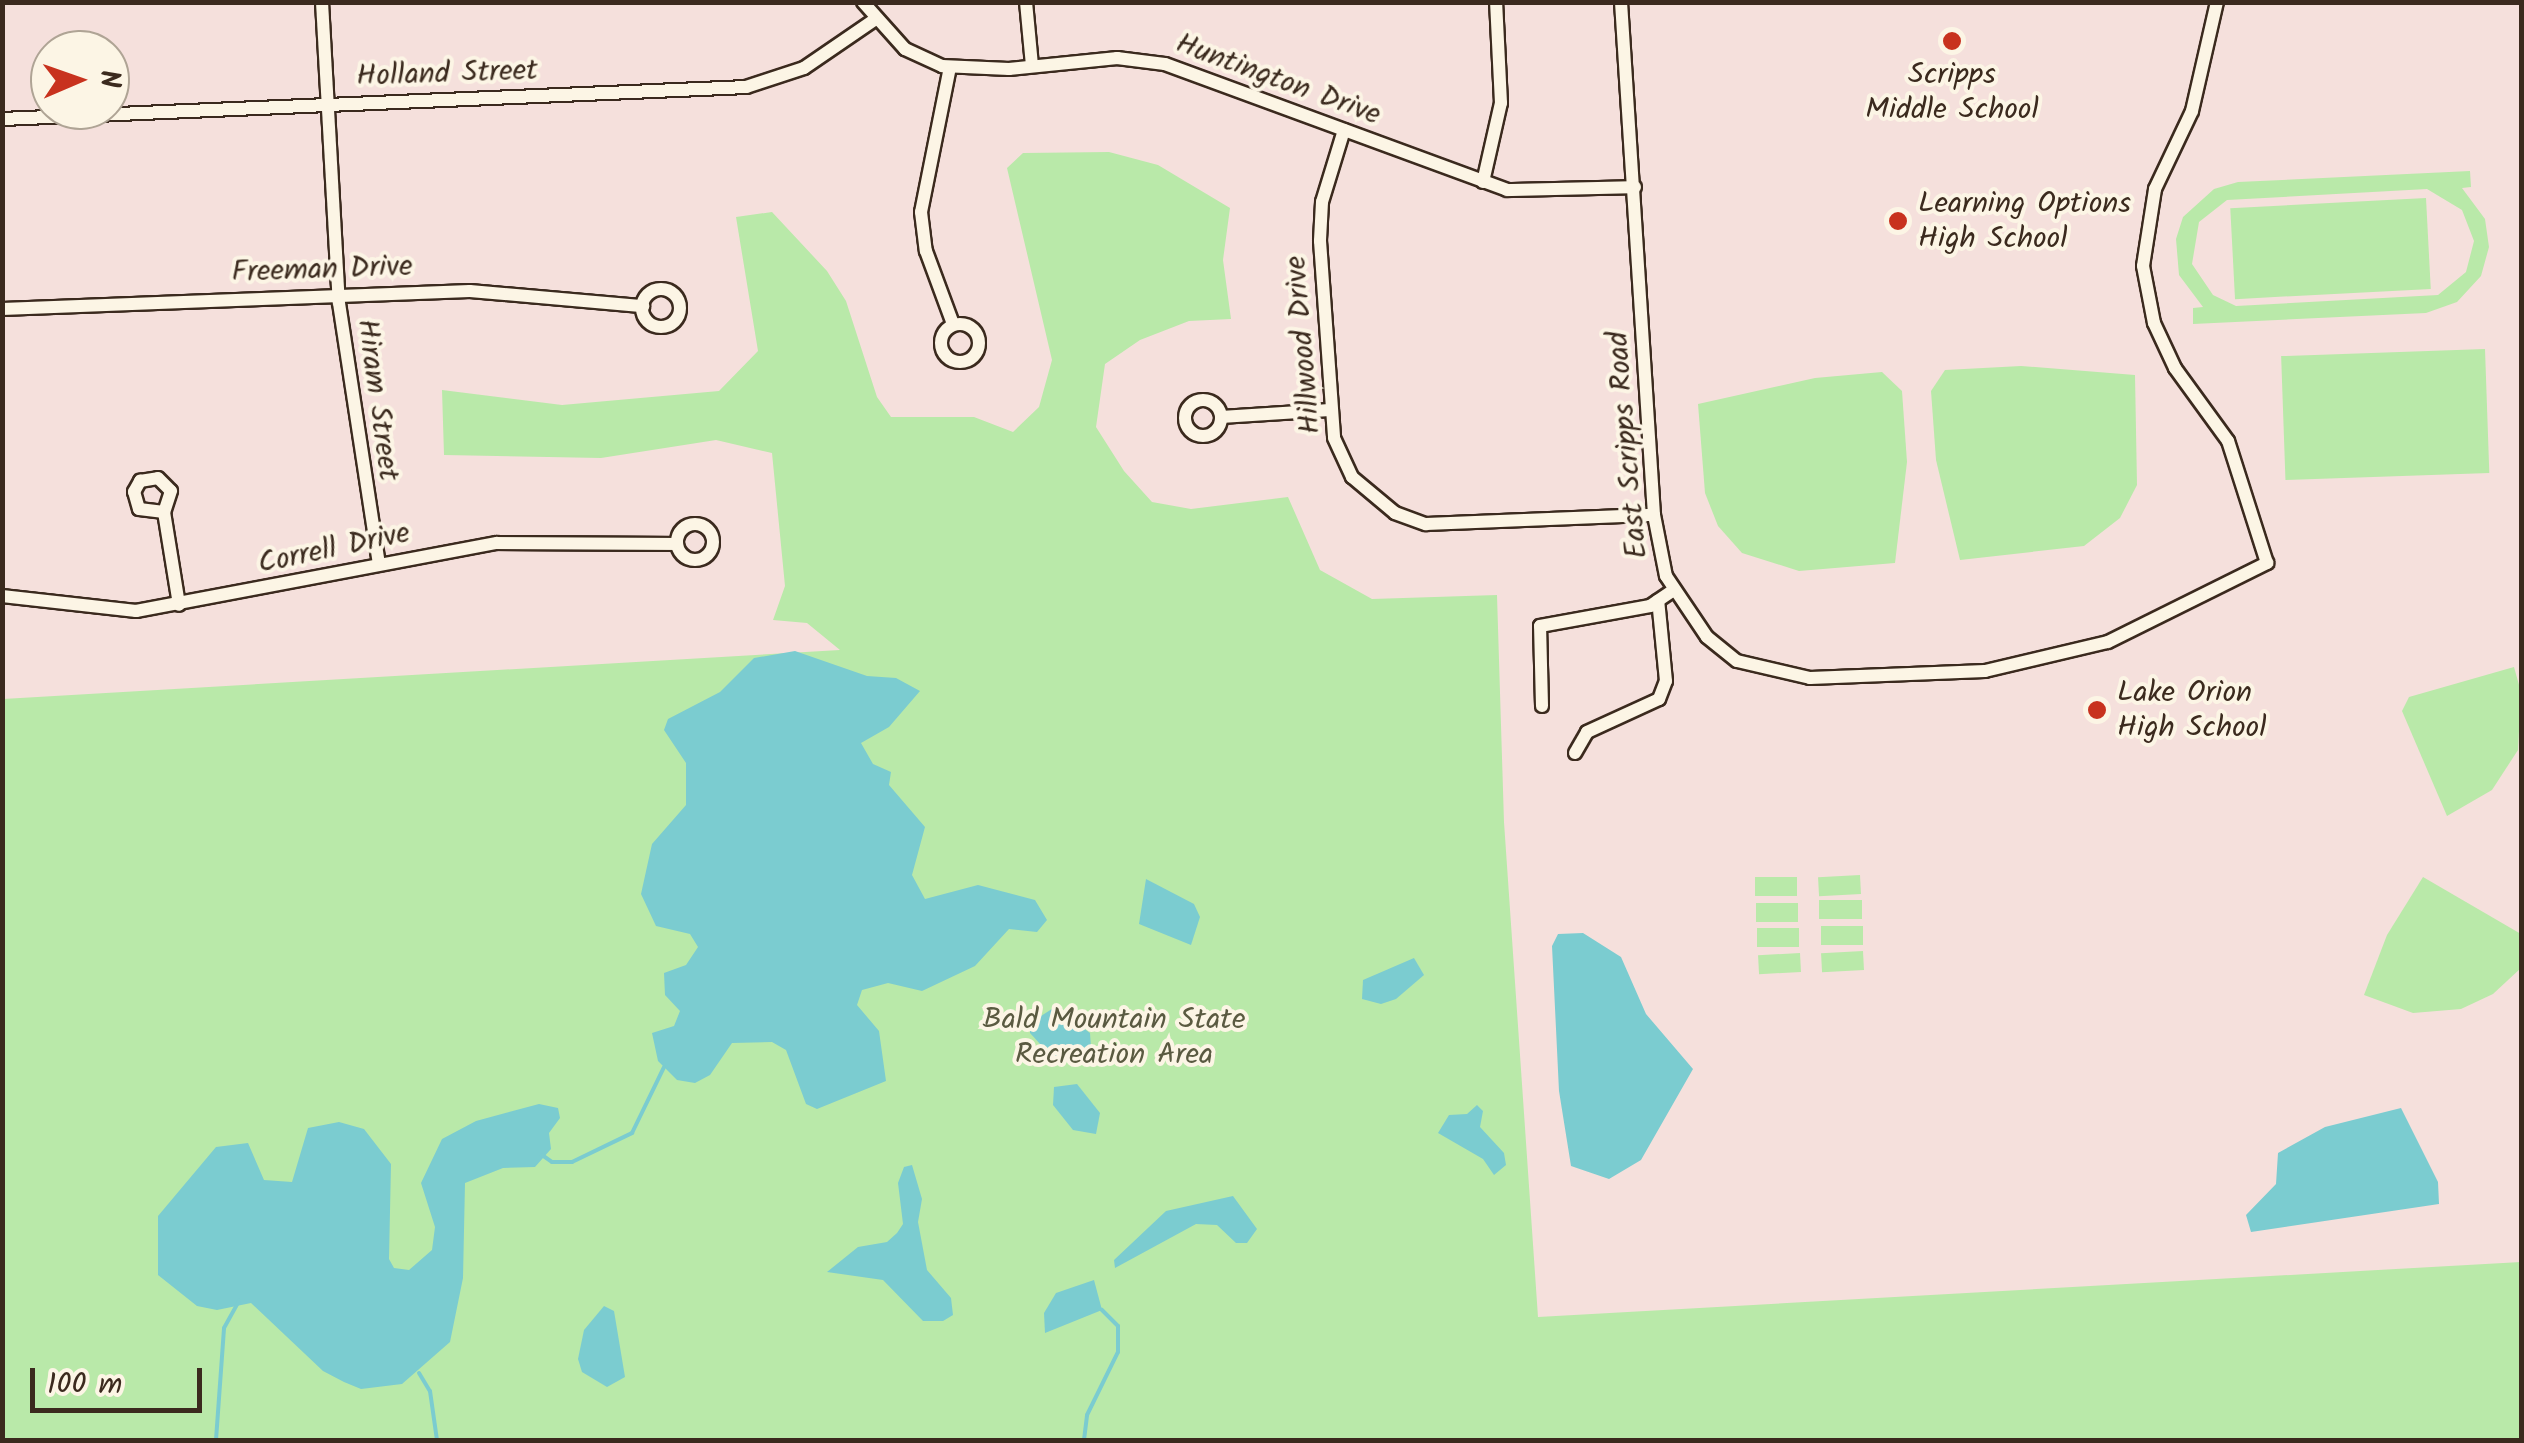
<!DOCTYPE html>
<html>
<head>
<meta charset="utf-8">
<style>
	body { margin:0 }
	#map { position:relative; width:2524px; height:1443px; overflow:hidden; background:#f5e0dc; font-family:Kalam,sans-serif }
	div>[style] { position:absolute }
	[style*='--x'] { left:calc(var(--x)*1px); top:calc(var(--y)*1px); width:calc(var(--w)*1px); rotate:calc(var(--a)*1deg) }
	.green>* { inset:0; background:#b9e9a9; transform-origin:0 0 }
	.water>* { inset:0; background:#7bccd0 }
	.stream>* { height:4px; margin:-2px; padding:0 2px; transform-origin:2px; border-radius:2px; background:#7bccd0 }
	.roads { filter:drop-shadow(2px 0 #3b2a1e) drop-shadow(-2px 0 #3b2a1e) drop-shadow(0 2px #3b2a1e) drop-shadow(0 -2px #3b2a1e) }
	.minor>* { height:12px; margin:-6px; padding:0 6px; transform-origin:6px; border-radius:6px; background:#fcf5e5 }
	.minor>.ring { margin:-6px; padding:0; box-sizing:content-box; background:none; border:12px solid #fcf5e5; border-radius:50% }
	.dots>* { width:28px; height:28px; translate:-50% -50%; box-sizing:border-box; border:5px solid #fcf5e5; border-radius:50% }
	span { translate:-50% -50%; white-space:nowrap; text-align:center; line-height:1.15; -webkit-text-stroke:8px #fcf5e5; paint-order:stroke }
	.street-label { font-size:30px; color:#3b2a1e }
	.poi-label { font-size:30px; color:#3b2a1e }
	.left { translate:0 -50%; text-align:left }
	.park-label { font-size:30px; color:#5a5a41 }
	.frame { position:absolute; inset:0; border:5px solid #3b2a1e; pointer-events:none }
	.north { position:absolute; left:30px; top:30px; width:100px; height:100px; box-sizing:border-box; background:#fcf5e5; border:2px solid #afa495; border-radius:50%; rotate:88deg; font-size:28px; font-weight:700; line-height:40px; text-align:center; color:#3b2a1e }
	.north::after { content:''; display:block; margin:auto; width:35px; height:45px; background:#c8321e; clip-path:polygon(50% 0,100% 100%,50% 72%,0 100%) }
	.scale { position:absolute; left:30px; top:1368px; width:172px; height:45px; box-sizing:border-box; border:5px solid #3b2a1e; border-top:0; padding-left:12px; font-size:30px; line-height:35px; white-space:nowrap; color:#3b2a1e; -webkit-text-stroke:8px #fcf5e5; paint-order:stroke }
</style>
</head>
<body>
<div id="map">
	<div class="green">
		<div style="clip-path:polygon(1109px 152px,1158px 165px,1230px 208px,1223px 260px,1231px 319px,1189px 321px,1140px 340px,1105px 364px,1096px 427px,1124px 471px,1152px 502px,1191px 509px,1288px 497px,1320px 570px,1372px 599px,1497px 595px,1504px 822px,1538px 1317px,2521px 1262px,2521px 1440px,3px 1440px,3px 699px,840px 650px,807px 623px,773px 620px,785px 586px,772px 453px,716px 440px,601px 458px,444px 455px,442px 390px,562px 405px,719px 391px,758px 351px,736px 217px,772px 212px,827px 271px,846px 301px,877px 397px,891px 417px,974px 417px,1013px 432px,1039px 407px,1052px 360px,1007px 168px,1023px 153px)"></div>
		<div style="clip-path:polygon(evenodd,2470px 171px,2471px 187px,2462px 188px,2485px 219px,2489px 247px,2481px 276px,2457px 302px,2426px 313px,2193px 324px,2193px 308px,2203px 307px,2179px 275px,2176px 239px,2183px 217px,2214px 189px,2238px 182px,2470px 171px,2427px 189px,2462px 210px,2474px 241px,2466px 272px,2438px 295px,2236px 306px,2213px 295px,2192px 264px,2199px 222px,2227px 200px,2427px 189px)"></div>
		<div style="left:2426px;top:198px;width:91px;height:196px;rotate:87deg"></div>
		<div style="left:2485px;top:349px;width:124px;height:204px;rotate:88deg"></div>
		<div style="clip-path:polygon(2021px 366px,2135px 375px,2137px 485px,2120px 518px,2084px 546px,1960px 560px,1936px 460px,1931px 391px,1945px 370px)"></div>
		<div style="clip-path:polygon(1882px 372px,1902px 391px,1907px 462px,1895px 563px,1799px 571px,1742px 553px,1718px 526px,1705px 493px,1698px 404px,1815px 378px)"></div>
		<div style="clip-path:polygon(2514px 667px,2521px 692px,2518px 750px,2492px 790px,2447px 816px,2402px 711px,2409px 697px)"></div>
		<div style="left:1860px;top:875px;width:19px;height:42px;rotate:87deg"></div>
		<div style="left:1797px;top:877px;width:19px;height:42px;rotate:90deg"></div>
		<div style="clip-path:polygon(2423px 877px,2521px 934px,2521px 968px,2493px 994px,2461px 1009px,2413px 1013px,2364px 995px,2387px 935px)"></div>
		<div style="left:1862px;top:900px;width:19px;height:43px;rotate:90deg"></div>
		<div style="left:1798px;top:903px;width:19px;height:42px;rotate:90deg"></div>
		<div style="left:1863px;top:926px;width:19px;height:42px;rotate:90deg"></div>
		<div style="left:1799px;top:928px;width:19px;height:42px;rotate:90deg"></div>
		<div style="left:1863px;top:951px;width:19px;height:42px;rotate:87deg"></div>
		<div style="left:1800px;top:953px;width:19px;height:42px;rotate:87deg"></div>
	</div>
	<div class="water">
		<div style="clip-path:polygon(795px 651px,867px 676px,896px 678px,920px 691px,889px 727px,861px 743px,873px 764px,891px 772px,889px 785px,925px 827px,912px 875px,925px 899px,978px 885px,1035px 900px,1047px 920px,1037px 932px,1009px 929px,975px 966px,922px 991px,888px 983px,862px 990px,857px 1005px,879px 1031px,886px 1081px,817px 1109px,806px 1104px,786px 1050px,772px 1042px,732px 1043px,710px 1075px,695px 1083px,677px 1080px,658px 1061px,652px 1033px,674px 1026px,680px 1011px,665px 995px,664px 973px,686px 965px,698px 947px,690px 934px,656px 926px,641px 894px,652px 844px,686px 805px,686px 763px,664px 730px,668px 719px,720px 692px,754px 658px)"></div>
		<div style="clip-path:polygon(1146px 879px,1194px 904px,1200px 917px,1191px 945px,1139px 924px)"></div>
		<div style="clip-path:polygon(1583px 933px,1621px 957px,1646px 1014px,1693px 1069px,1641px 1160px,1609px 1179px,1571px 1166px,1559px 1091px,1552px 946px,1558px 934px)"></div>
		<div style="clip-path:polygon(1414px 958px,1424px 975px,1396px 999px,1381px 1004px,1362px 999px,1363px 980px)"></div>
		<div style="clip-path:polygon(1055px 1007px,1090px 1033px,1091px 1048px,1081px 1057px,1053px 1058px,1030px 1033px,1030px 1023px)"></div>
		<div style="clip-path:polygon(1077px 1084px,1100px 1113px,1096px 1134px,1073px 1130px,1053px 1105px,1054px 1087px)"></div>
		<div style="clip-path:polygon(539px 1104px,558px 1108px,560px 1118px,549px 1133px,551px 1149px,535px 1167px,503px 1168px,465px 1183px,463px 1278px,450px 1342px,402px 1384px,361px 1389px,344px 1382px,323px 1371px,251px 1303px,217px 1310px,197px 1306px,158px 1275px,158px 1216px,216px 1147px,248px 1143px,264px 1180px,292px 1182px,308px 1128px,339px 1122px,364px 1129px,391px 1164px,389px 1259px,394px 1268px,409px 1270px,432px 1250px,435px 1227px,421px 1183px,442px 1139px,476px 1121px)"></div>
		<div style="clip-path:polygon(1477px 1105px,1483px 1111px,1480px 1127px,1504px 1153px,1506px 1165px,1494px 1175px,1483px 1159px,1438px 1133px,1449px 1115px,1467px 1114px)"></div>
		<div style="clip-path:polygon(2401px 1108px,2438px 1182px,2439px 1204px,2251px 1232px,2246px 1215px,2276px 1184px,2278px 1153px,2325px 1127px)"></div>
		<div style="clip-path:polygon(912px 1165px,922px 1199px,918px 1222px,927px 1270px,951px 1298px,953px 1315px,943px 1321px,923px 1321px,883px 1280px,827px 1272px,858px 1247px,887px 1242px,897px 1233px,903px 1224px,898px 1183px,904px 1167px)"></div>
		<div style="clip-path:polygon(1233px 1196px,1257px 1229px,1247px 1243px,1236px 1243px,1217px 1225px,1196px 1224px,1115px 1268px,1114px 1260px,1166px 1211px)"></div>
		<div style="clip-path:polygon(1094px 1280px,1102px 1310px,1045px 1333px,1044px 1313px,1056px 1293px)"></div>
		<div style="clip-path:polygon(604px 1306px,614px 1311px,625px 1377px,607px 1387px,582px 1372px,578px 1359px,584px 1330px)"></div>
	</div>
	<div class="stream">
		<div style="--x:542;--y:1155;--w:12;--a:35"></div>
		<div style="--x:552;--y:1162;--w:20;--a:0"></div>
		<div style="--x:572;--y:1162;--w:67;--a:-25.8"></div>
		<div style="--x:632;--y:1133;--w:73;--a:-64.1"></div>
		<div style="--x:419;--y:1373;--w:21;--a:59"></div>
		<div style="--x:430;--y:1391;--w:49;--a:81.9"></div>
		<div style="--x:216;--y:1440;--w:112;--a:-85.9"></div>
		<div style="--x:224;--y:1328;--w:31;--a:-61"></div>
		<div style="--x:1084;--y:1440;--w:25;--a:-83"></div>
		<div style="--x:1087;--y:1415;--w:70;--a:-63.8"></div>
		<div style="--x:1118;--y:1352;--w:26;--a:-90"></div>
		<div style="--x:1118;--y:1326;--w:23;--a:-135"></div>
	</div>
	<div class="roads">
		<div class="minor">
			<div style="--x:322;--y:2;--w:301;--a:86.8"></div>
			<div style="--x:339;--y:303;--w:263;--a:81.3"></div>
			<div style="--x:863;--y:2;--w:63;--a:48.2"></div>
			<div style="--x:905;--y:49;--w:41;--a:24.7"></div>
			<div style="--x:942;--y:66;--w:67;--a:2.6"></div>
			<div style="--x:1009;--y:69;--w:109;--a:-5.8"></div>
			<div style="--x:1117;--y:58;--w:48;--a:7.1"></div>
			<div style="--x:1165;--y:64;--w:364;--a:20.2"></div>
			<div style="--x:1507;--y:190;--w:128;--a:-1.3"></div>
			<div style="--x:1026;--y:2;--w:63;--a:84.6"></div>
			<div style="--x:1621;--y:2;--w:514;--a:86.32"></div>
			<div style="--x:1654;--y:515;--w:62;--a:78.9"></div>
			<div style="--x:1666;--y:576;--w:73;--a:56.1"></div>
			<div style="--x:1707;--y:637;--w:38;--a:39"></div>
			<div style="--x:1737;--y:661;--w:75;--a:13.1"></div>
			<div style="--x:1810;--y:678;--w:175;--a:-2.3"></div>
			<div style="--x:1985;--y:671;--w:126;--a:-13.3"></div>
			<div style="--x:2108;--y:642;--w:178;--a:-26.4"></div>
			<div style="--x:2267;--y:563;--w:128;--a:-107.7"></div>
			<div style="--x:2228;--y:441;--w:90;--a:-126"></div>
			<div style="--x:2175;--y:368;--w:50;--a:-115"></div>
			<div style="--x:2154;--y:323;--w:58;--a:-100.9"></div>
			<div style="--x:2143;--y:266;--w:78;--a:-81.1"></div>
			<div style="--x:2155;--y:189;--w:86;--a:-64.6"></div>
			<div style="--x:2192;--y:111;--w:112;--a:-77.1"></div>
			<div style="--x:950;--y:67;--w:148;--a:101.3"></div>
			<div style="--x:921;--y:212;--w:39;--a:83"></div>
			<div style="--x:926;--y:251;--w:78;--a:69.7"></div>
			<div style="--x:2;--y:119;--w:745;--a:-2.46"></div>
			<div style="--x:746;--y:87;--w:61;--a:-18.1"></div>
			<div style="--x:804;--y:68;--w:85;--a:-34.4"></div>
			<div style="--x:1344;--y:130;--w:75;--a:107"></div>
			<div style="--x:1322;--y:202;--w:39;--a:93"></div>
			<div style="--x:1320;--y:241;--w:197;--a:85.9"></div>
			<div style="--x:1334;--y:438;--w:43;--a:65.2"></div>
			<div style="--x:1352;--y:477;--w:56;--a:39.9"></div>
			<div style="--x:1395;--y:513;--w:33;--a:20"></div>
			<div style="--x:1426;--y:524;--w:228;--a:-2.3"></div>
			<div style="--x:1483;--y:182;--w:81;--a:-77.2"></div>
			<div style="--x:1501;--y:103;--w:101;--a:-92.8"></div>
			<div class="ring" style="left:642px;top:289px;width:26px;height:26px"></div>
			<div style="--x:2;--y:309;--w:468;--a:-2.2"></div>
			<div style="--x:470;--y:291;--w:174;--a:5"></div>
			<div class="ring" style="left:941px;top:324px;width:26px;height:26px"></div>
			<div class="ring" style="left:1185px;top:400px;width:24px;height:24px"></div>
			<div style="--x:1221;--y:417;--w:109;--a:-3.7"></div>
			<div style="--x:164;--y:512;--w:25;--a:-173"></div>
			<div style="--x:139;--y:509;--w:18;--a:-106"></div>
			<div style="--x:134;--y:492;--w:13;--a:-61"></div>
			<div style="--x:140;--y:481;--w:18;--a:-9"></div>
			<div style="--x:158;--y:478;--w:18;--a:45"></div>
			<div style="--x:171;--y:491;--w:22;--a:108"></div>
			<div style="--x:164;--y:512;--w:94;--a:80.8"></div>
			<div class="ring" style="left:677px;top:524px;width:24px;height:24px"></div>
			<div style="--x:2;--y:596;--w:135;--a:6.4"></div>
			<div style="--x:136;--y:611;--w:367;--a:-10.7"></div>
			<div style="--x:497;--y:543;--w:180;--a:0.3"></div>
			<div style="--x:1542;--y:706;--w:80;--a:-91.4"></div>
			<div style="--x:1540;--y:626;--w:112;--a:-10.3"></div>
			<div style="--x:1650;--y:606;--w:25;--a:-34"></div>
			<div style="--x:1575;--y:753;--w:24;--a:-60"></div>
			<div style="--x:1587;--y:732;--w:79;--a:-24.6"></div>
			<div style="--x:1659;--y:699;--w:19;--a:-69"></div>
			<div style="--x:1666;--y:681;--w:81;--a:-95.6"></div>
		</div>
	</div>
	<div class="dots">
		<div style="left:1952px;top:41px;background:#c8321e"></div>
		<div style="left:1898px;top:221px;background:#c8321e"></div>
		<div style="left:2097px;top:710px;background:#c8321e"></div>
	</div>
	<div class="street-label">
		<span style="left:447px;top:74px;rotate:-2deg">Holland Street</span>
		<span style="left:1278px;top:80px;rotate:20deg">Huntington Drive</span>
		<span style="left:322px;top:270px;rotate:-2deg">Freeman Drive</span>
		<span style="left:1304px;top:345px;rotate:-95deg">Hillwood Drive</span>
		<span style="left:377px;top:400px;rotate:82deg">Hiram Street</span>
		<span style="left:1628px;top:445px;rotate:-95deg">East Scripps Road</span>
		<span style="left:334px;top:549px;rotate:-12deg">Correll Drive</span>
	</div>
	<div class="poi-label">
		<span style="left:1952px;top:92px">Scripps<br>Middle School</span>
		<span class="left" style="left:1918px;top:221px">Learning Options<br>High School</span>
		<span class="left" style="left:2117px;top:710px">Lake Orion<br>High School</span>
	</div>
	<div class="park-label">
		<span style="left:1114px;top:1037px">Bald Mountain State<br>Recreation Area</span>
	</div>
	<div class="frame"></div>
	<div class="north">N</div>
	<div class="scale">100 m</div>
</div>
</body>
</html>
